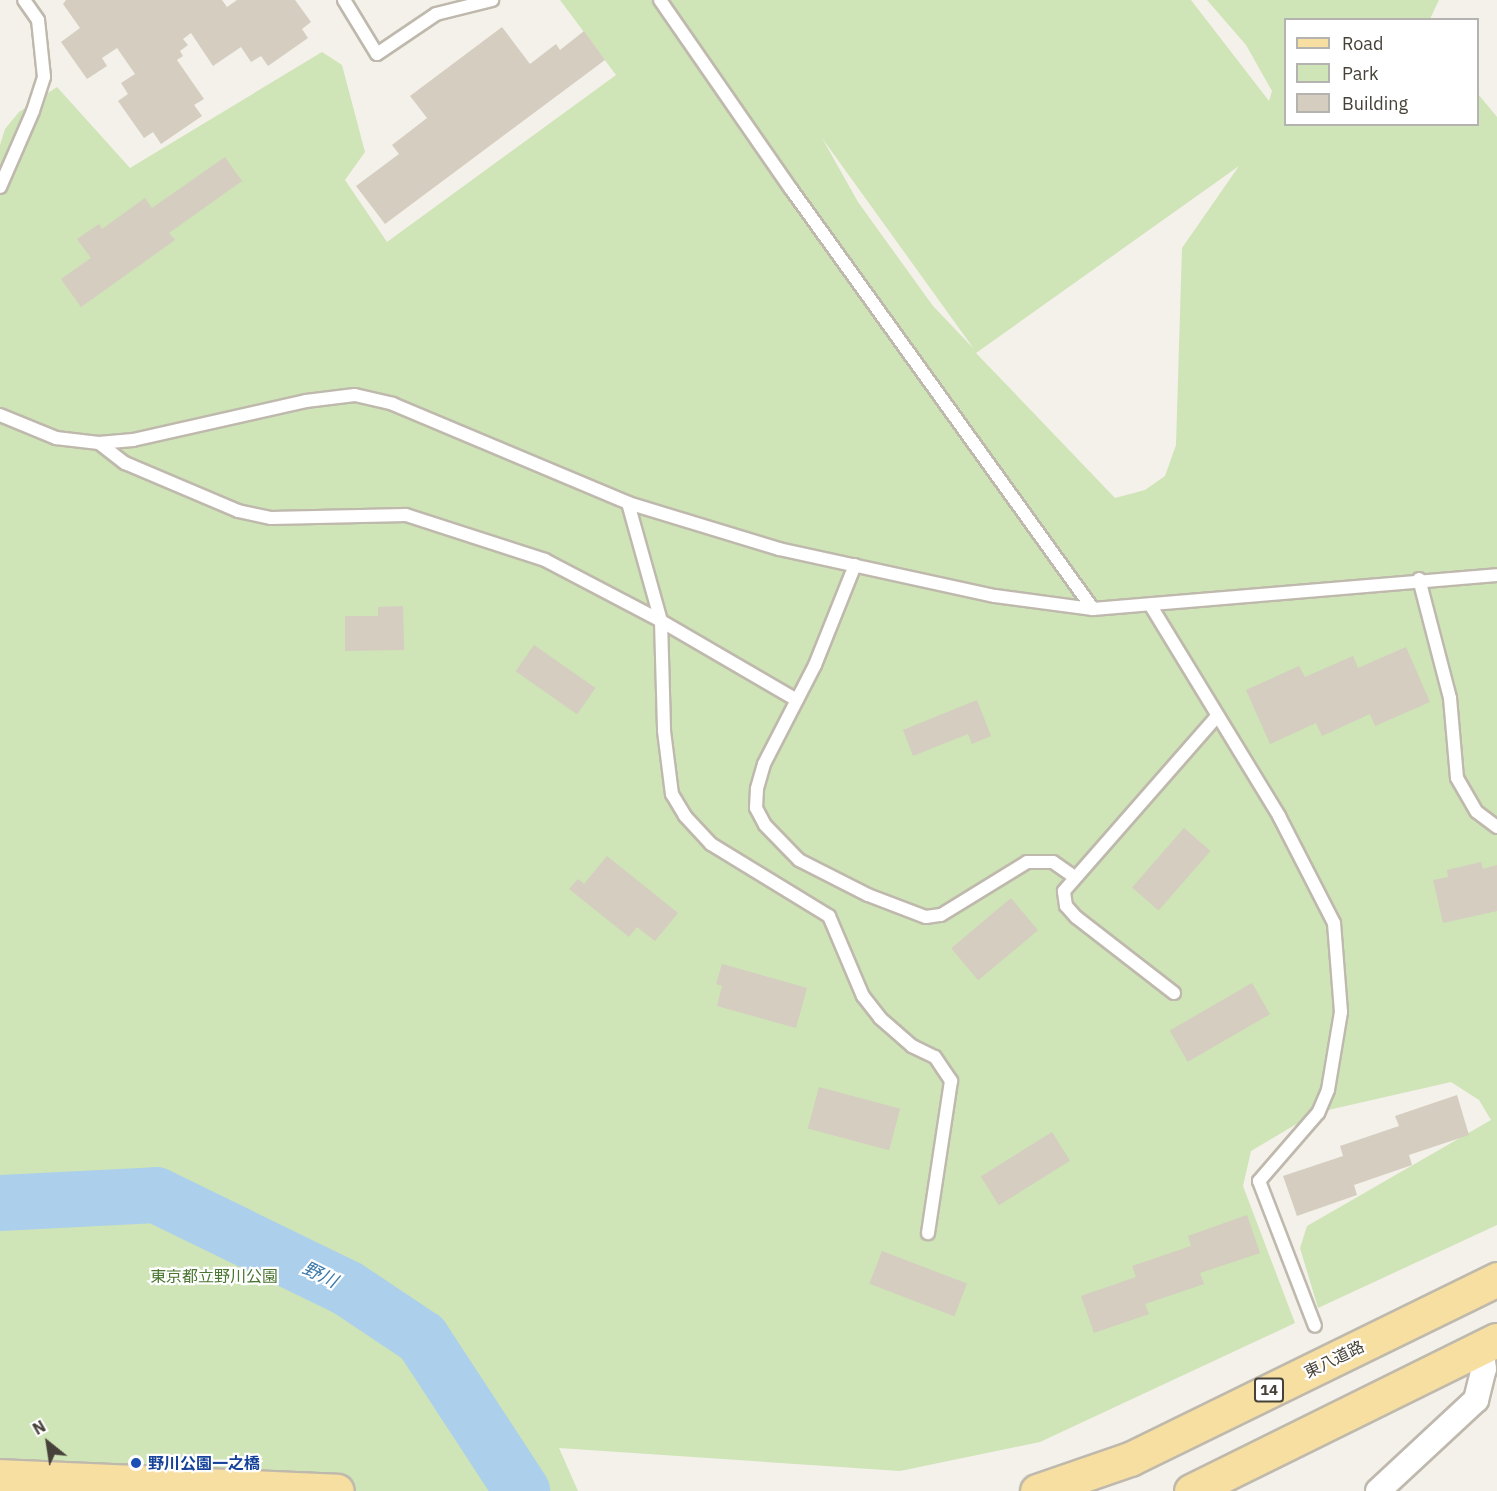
<!DOCTYPE html>
<html>
<head>
<meta charset="utf-8">
<style>
	body { margin:0 }
	#map { position:relative; width:1497px; height:1491px; overflow:hidden; background:#f4f1ea; font-family:"IBM Plex Sans","Noto Sans JP",sans-serif }
	div>[style] { position:absolute }
	[style*='--x'] { left:calc(var(--x)*1px); top:calc(var(--y)*1px); width:calc(var(--w)*1px); rotate:calc(var(--a)*1deg) }
	.green>* { inset:0; background:#cfe4b7 }
	.river>* { height:56px; margin:-28px; padding:0 28px; transform-origin:28px; border-radius:28px; background:#acd0eb }
	.building>* { inset:0; background:#d4cdc0; transform-origin:0 0 }
	.roads { filter:drop-shadow(2px 0 #bfb9ad) drop-shadow(-2px 0 #bfb9ad) drop-shadow(0 2px #bfb9ad) drop-shadow(0 -2px #bfb9ad) }
	.lane>* { height:12px; margin:-6px; padding:0 6px; transform-origin:6px; border-radius:6px; background:#fff }
	.street>* { height:24px; margin:-12px; padding:0 12px; transform-origin:12px; border-radius:12px; background:#fff }
	.primary>* { height:33px; margin:-16.5px; padding:0 16.5px; transform-origin:16.5px; border-radius:16.5px; background:#f6dfa1 }
	.dots>* { width:16px; height:16px; translate:-50% -50%; box-sizing:border-box; border:3px solid #fff; border-radius:50% }
	span { translate:-50% -50%; white-space:nowrap; text-align:center; line-height:1.15; -webkit-text-stroke:4.5px #fff; paint-order:stroke }
	.shield-label span { padding:2px 4px; background:#fff; border:2px solid; border-radius:4px; -webkit-text-stroke-width:0 }
	.shield-label { font-size:15px; color:#474239; font-weight:700 }
	.park-label { font-size:16px; color:#497530 }
	.street-label { font-size:16px; color:#474239 }
	.transit-label { font-size:16px; color:#164399; font-weight:700 }
	.left { translate:0 -50%; text-align:left }
	.water-label { font-size:18px; color:#3a79ab; font-style:italic }
	.legend { position:absolute; left:1284px; top:18px; width:195px; height:108px; box-sizing:border-box; background:#fff; border:2px solid #b5b3b0; margin:0; padding:8px 10px; list-style:none; font-size:18px; color:#474239 }
	.legend li { display:flex; align-items:center; gap:12px; height:30px }
	.legend b { width:30px; border:2px solid #b5b3b0 }
	.north { position:absolute; left:18px; top:1413px; width:60px; height:60px; -webkit-text-stroke:4px #fff; paint-order:stroke; rotate:330deg; font-size:16px; font-weight:700; line-height:24px; text-align:center; color:#474239 }
	.north::after { content:''; display:block; margin:auto; width:21px; height:27px; background:#474239; clip-path:polygon(50% 0,100% 100%,50% 72%,0 100%) }
</style>
</head>
<body>
<div id="map">
	<div class="green">
		<div style="clip-path:polygon(evenodd,560px 0,1191px 0,1269px 101px,1272px 91px,1246px 45px,1207px 0,1439px 0,1430px 19px,1286px 20px,1286px 124px,1478px 124px,1478px 94px,1497px 117px,1497px 1225px,1318px 1308px,1300px 1248px,1307px 1226px,1491px 1120px,1479px 1100px,1451px 1082px,1315px 1113px,1251px 1151px,1243px 1186px,1295px 1323px,1040px 1442px,900px 1471px,559px 1448px,578px 1491px,0 1491px,0 145px,5px 129px,19px 112px,57px 87px,130px 168px,322px 52px,342px 65px,365px 152px,345px 180px,387px 242px,616px 75px,560px 0,822px 138px,974px 349px,933px 306px,858px 202px,822px 138px,560px 0,1239px 166px,1182px 248px,1176px 445px,1165px 476px,1145px 490px,1115px 498px,976px 353px,1239px 166px)"></div>
	</div>
	<div class="river">
		<div style="--x:0;--y:1203;--w:156;--a:-2.9"></div>
		<div style="--x:156;--y:1195;--w:212;--a:26"></div>
		<div style="--x:347;--y:1288;--w:90;--a:33.7"></div>
		<div style="--x:422;--y:1338;--w:183;--a:56.8"></div>
	</div>
	<div class="building">
		<div style="clip-path:polygon(66px 0,222px 0,227px 7px,237px 0,295px 0,311px 22px,302px 29px,308px 38px,268px 66px,261px 56px,251px 62px,241px 47px,213px 66px,191px 33px,183px 39px,188px 45px,180px 51px,183px 56px,177px 60px,204px 99px,194px 105px,202px 116px,161px 144px,153px 132px,144px 138px,118px 101px,128px 94px,121px 83px,135px 74px,117px 48px,102px 58px,107px 66px,87px 79px,61px 42px,80px 28px,63px 4px)"></div>
		<div style="clip-path:polygon(502px 27px,530px 64px,556px 44px,560px 50px,584px 31px,605px 60px,385px 224px,356px 186px,399px 154px,392px 145px,427px 118px,410px 96px)"></div>
		<div style="clip-path:polygon(225px 157px,242px 181px,169px 233px,175px 240px,81px 307px,61px 279px,91px 258px,77px 239px,99px 224px,102px 229px,145px 198px,152px 208px)"></div>
		<div style="clip-path:polygon(403px 606px,404px 650px,345px 651px,345px 616px,378px 616px,378px 607px)"></div>
		<div style="left:534px;top:645px;width:75px;height:32px;rotate:35deg"></div>
		<div style="clip-path:polygon(1406px 647px,1430px 702px,1375px 726px,1370px 714px,1322px 736px,1316px 723px,1270px 744px,1246px 690px,1299px 666px,1305px 677px,1353px 656px,1358px 668px)"></div>
		<div style="clip-path:polygon(977px 700px,991px 736px,972px 744px,968px 734px,913px 756px,903px 730px)"></div>
		<div style="left:1184px;top:828px;width:35px;height:79px;rotate:41deg"></div>
		<div style="clip-path:polygon(607px 856px,678px 913px,655px 941px,637px 927px,629px 937px,569px 889px,578px 879px,584px 884px)"></div>
		<div style="clip-path:polygon(1481px 862px,1483px 869px,1497px 865px,1497px 911px,1443px 923px,1433px 880px,1448px 877px,1447px 870px)"></div>
		<div style="left:1011px;top:898px;width:42px;height:78px;rotate:50deg"></div>
		<div style="clip-path:polygon(722px 964px,807px 988px,796px 1028px,717px 1006px,722px 986px,716px 984px)"></div>
		<div style="left:1252px;top:983px;width:36px;height:95px;rotate:60deg"></div>
		<div style="left:819px;top:1087px;width:84px;height:43px;rotate:15deg"></div>
		<div style="clip-path:polygon(1457px 1095px,1469px 1135px,1409px 1155px,1412px 1165px,1354px 1185px,1357px 1195px,1297px 1216px,1283px 1176px,1343px 1156px,1340px 1146px,1399px 1126px,1395px 1116px)"></div>
		<div style="left:1052px;top:1132px;width:34px;height:84px;rotate:58deg"></div>
		<div style="clip-path:polygon(1247px 1215px,1260px 1253px,1200px 1273px,1204px 1284px,1145px 1304px,1149px 1314px,1094px 1333px,1081px 1296px,1136px 1277px,1132px 1266px,1191px 1246px,1188px 1236px)"></div>
		<div style="left:882px;top:1251px;width:91px;height:35px;rotate:21deg"></div>
	</div>
	<div class="roads">
		<div class="lane">
			<div style="--x:344;--y:0;--w:63;--a:58.6"></div>
			<div style="--x:377;--y:54;--w:71;--a:-34.1"></div>
			<div style="--x:436;--y:14;--w:58;--a:-14"></div>
			<div style="--x:660;--y:0;--w:230;--a:55.3"></div>
			<div style="--x:791;--y:189;--w:517;--a:54.28"></div>
			<div style="--x:0;--y:187;--w:83;--a:-66.5"></div>
			<div style="--x:33;--y:111;--w:36;--a:-72"></div>
			<div style="--x:44;--y:77;--w:57;--a:-96"></div>
			<div style="--x:38;--y:20;--w:24;--a:-125"></div>
			<div style="--x:0;--y:415;--w:61;--a:22.3"></div>
			<div style="--x:56;--y:438;--w:43;--a:6.6"></div>
			<div style="--x:99;--y:443;--w:34;--a:-5"></div>
			<div style="--x:133;--y:440;--w:177;--a:-12.7"></div>
			<div style="--x:306;--y:401;--w:49;--a:-7"></div>
			<div style="--x:355;--y:395;--w:39;--a:13"></div>
			<div style="--x:393;--y:404;--w:255;--a:22.8"></div>
			<div style="--x:628;--y:503;--w:158;--a:16.9"></div>
			<div style="--x:779;--y:549;--w:221;--a:12.3"></div>
			<div style="--x:995;--y:596;--w:99;--a:7.6"></div>
			<div style="--x:1093;--y:609;--w:405;--a:-4.8"></div>
			<div style="--x:99;--y:443;--w:33;--a:38"></div>
			<div style="--x:125;--y:463;--w:123;--a:23"></div>
			<div style="--x:238;--y:511;--w:34;--a:12"></div>
			<div style="--x:271;--y:518;--w:135;--a:-1.3"></div>
			<div style="--x:406;--y:515;--w:146;--a:17.9"></div>
			<div style="--x:545;--y:560;--w:131;--a:27.7"></div>
			<div style="--x:661;--y:621;--w:157;--a:30.2"></div>
			<div style="--x:628;--y:503;--w:123;--a:74.4"></div>
			<div style="--x:661;--y:621;--w:110;--a:88.4"></div>
			<div style="--x:664;--y:731;--w:64;--a:82.8"></div>
			<div style="--x:672;--y:794;--w:26;--a:59"></div>
			<div style="--x:685;--y:816;--w:38;--a:47"></div>
			<div style="--x:711;--y:844;--w:138;--a:31.4"></div>
			<div style="--x:829;--y:916;--w:87;--a:67"></div>
			<div style="--x:863;--y:996;--w:28;--a:52"></div>
			<div style="--x:880;--y:1018;--w:43;--a:41.2"></div>
			<div style="--x:912;--y:1046;--w:25;--a:26"></div>
			<div style="--x:935;--y:1057;--w:29;--a:56"></div>
			<div style="--x:951;--y:1081;--w:154;--a:98.6"></div>
			<div style="--x:855;--y:565;--w:108;--a:111.8"></div>
			<div style="--x:815;--y:665;--w:111;--a:117.3"></div>
			<div style="--x:764;--y:764;--w:26;--a:106"></div>
			<div style="--x:757;--y:789;--w:19;--a:93"></div>
			<div style="--x:756;--y:808;--w:19;--a:62"></div>
			<div style="--x:765;--y:825;--w:49;--a:45.8"></div>
			<div style="--x:799;--y:860;--w:77;--a:26.9"></div>
			<div style="--x:868;--y:895;--w:62;--a:20.8"></div>
			<div style="--x:926;--y:917;--w:15;--a:-8"></div>
			<div style="--x:941;--y:915;--w:101;--a:-31.6"></div>
			<div style="--x:1027;--y:862;--w:26;--a:0"></div>
			<div style="--x:1053;--y:862;--w:24;--a:35"></div>
			<div style="--x:1419;--y:579;--w:123;--a:75.4"></div>
			<div style="--x:1450;--y:698;--w:80;--a:85"></div>
			<div style="--x:1457;--y:778;--w:39;--a:60"></div>
			<div style="--x:1477;--y:812;--w:25;--a:37"></div>
			<div style="--x:1151;--y:606;--w:246;--a:58.6"></div>
			<div style="--x:1279;--y:816;--w:120;--a:62.8"></div>
			<div style="--x:1334;--y:923;--w:89;--a:85.5"></div>
			<div style="--x:1341;--y:1012;--w:79;--a:99.5"></div>
			<div style="--x:1328;--y:1090;--w:25;--a:113"></div>
			<div style="--x:1318;--y:1113;--w:90;--a:130.9"></div>
			<div style="--x:1259;--y:1181;--w:155;--a:68.9"></div>
			<div style="--x:1174;--y:993;--w:124;--a:-142.2"></div>
			<div style="--x:1076;--y:917;--w:15;--a:-132"></div>
			<div style="--x:1066;--y:906;--w:15;--a:-98"></div>
			<div style="--x:1064;--y:891;--w:232;--a:-48.8"></div>
		</div>
		<div class="street">
			<div style="--x:1378;--y:1491;--w:134;--a:-42.9"></div>
			<div style="--x:1476;--y:1400;--w:32;--a:-76"></div>
			<div style="--x:1484;--y:1369;--w:22;--a:-98"></div>
		</div>
		<div class="primary">
			<div style="--x:0;--y:1476;--w:337;--a:2.5"></div>
			<div style="--x:1037;--y:1491;--w:98;--a:-19"></div>
			<div style="--x:1130;--y:1459;--w:409;--a:-26.1"></div>
			<div style="--x:1191;--y:1491;--w:341;--a:-26.3"></div>
		</div>
	</div>
	<div class="dots">
		<div style="left:136px;top:1463px;background:#1a4fb4"></div>
	</div>
	<div class="shield-label">
		<span style="left:1269px;top:1390px">14</span>
	</div>
	<div class="park-label">
		<span style="left:214px;top:1276px">東京都立野川公園</span>
	</div>
	<div class="street-label">
		<span style="left:1334px;top:1359px;rotate:-26deg">東八道路</span>
	</div>
	<div class="transit-label">
		<span class="left" style="left:148px;top:1463px">野川公園一之橋</span>
	</div>
	<div class="water-label">
		<span style="left:320px;top:1275px;rotate:26deg">野川</span>
	</div>
	<ul class="legend">
	<li><b style="height:8px;background:#f6dfa1"></b>Road</li>
	<li><b style="height:16px;background:#cfe4b7"></b>Park</li>
	<li><b style="height:16px;background:#d4cdc0"></b>Building</li>
	</ul>
	<div class="north">N</div>
</div>
</body>
</html>
